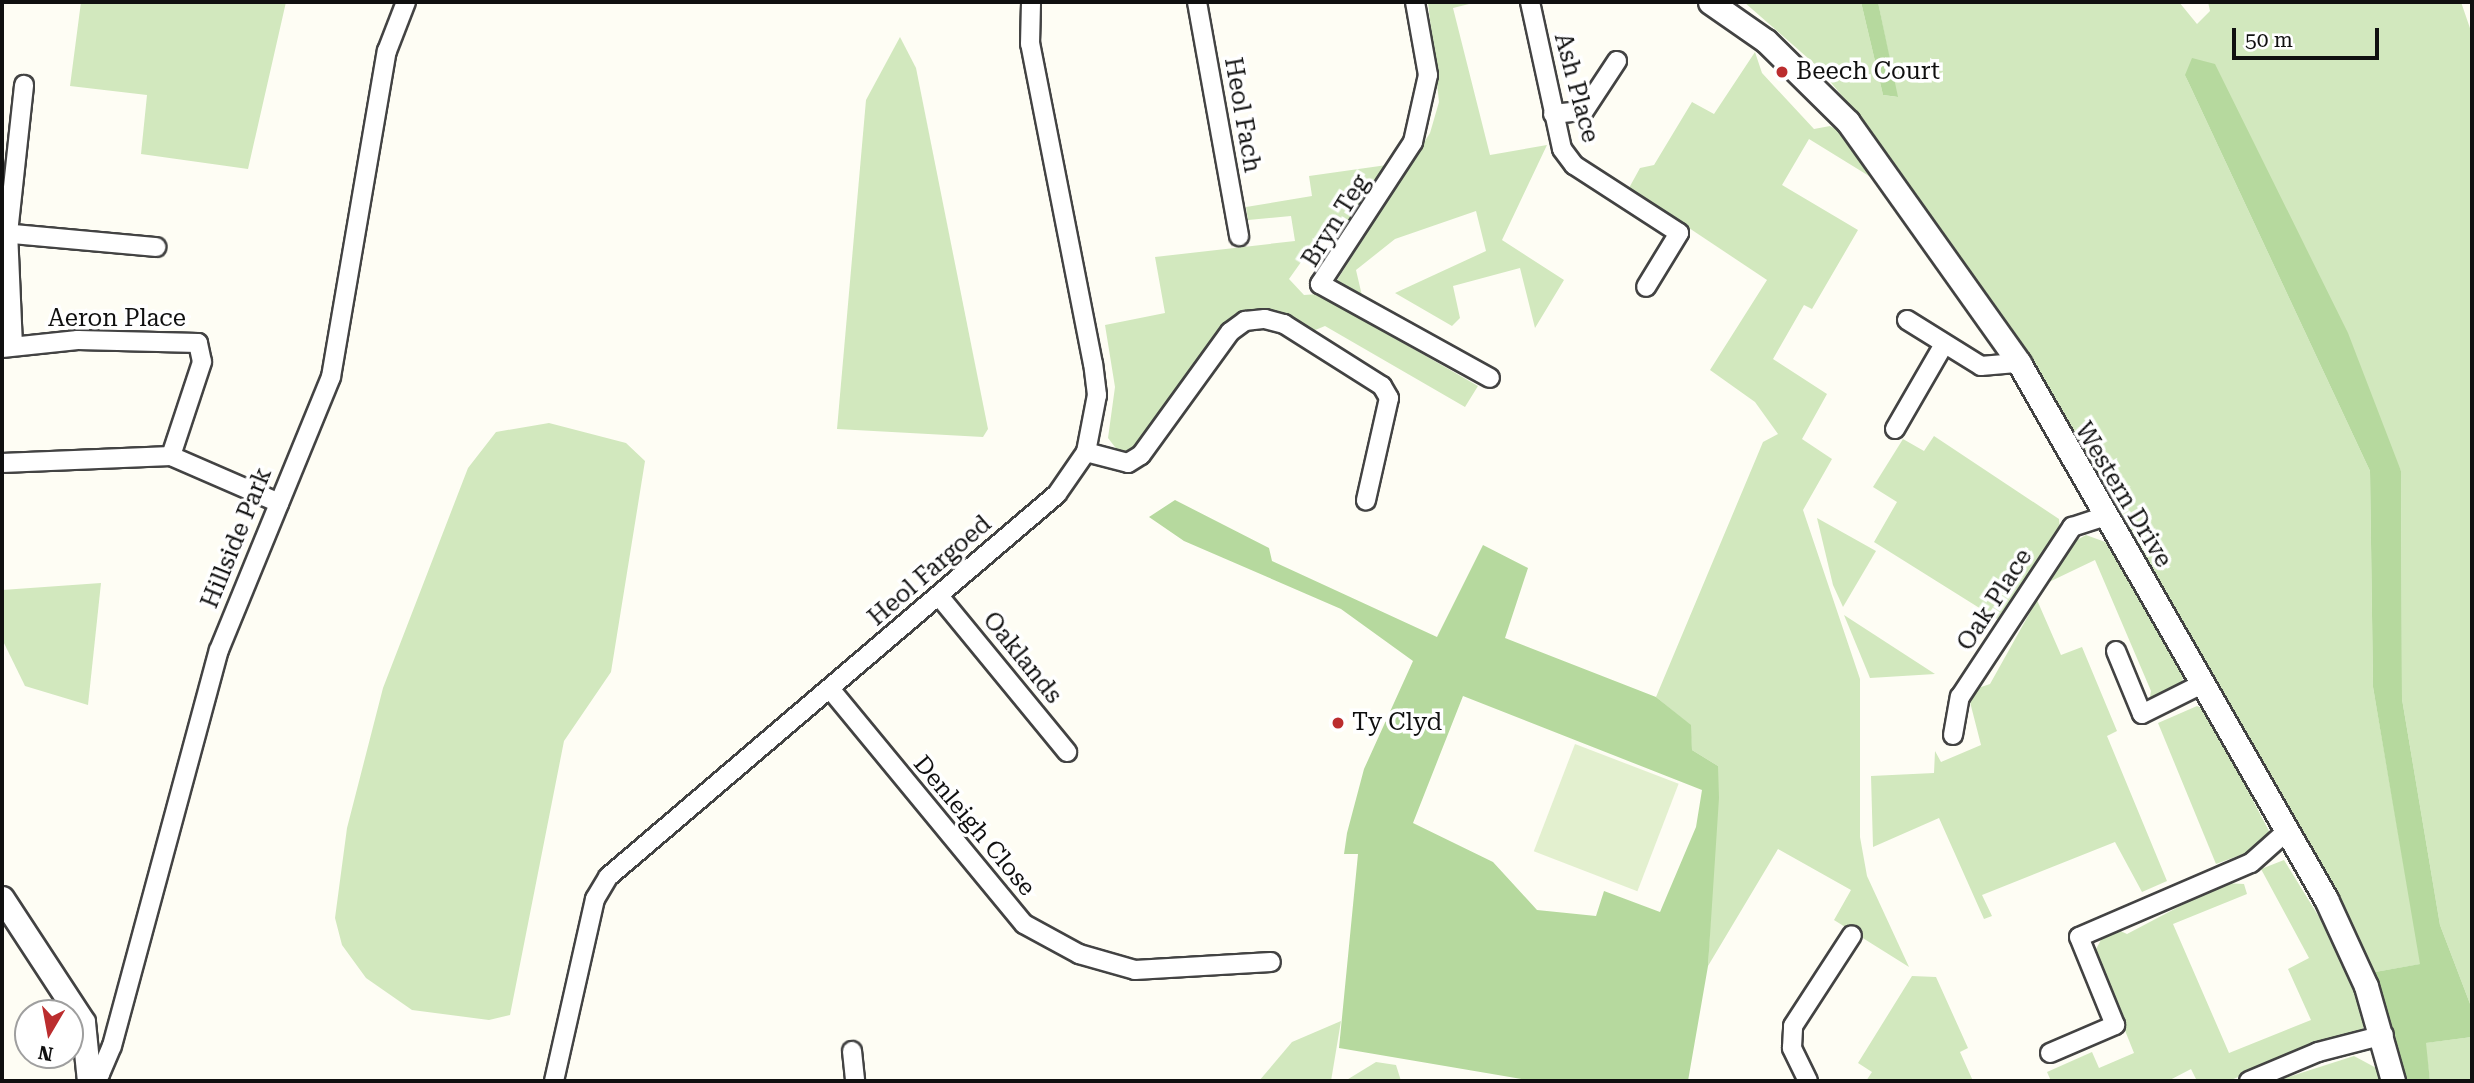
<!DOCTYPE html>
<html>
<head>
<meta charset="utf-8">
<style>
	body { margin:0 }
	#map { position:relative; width:2474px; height:1083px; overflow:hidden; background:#fefdf4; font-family:"Roboto Serif",serif }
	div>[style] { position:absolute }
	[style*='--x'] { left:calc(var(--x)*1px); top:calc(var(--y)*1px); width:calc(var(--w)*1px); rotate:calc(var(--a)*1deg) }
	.green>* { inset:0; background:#d2e8be }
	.forest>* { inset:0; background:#b6d99e }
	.pitch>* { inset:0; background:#e3f0cf; transform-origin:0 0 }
	.roads { filter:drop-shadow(2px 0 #434343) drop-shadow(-2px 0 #434343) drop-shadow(0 2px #434343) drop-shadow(0 -2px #434343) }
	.minor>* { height:18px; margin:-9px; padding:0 9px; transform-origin:9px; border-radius:9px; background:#fff }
	.tertiary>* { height:23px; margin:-11.5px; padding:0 11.5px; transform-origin:11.5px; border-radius:11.5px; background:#fff }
	.dots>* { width:19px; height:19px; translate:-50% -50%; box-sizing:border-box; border:4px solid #fff; border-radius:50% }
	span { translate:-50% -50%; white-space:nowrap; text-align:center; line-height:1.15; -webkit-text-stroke:7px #fff; paint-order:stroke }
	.poi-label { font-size:24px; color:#101010 }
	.left { translate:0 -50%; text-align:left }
	.street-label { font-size:24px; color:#101010 }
	.frame { position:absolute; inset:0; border:4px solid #101010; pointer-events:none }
	.north { position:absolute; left:14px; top:999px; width:70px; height:70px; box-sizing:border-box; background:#fff; border:2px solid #9f9f9f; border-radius:50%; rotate:190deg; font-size:19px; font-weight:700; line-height:28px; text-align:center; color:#101010 }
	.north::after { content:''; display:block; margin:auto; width:24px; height:32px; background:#bb2d2e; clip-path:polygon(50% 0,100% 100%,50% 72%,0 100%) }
	.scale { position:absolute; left:2232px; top:28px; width:147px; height:32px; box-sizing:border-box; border:4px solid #101010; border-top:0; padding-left:9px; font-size:21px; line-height:24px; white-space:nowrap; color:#101010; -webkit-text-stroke:5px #fff; paint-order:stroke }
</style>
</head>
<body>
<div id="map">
	<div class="green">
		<div style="clip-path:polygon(81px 2px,286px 2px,248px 169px,141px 154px,147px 95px,70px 86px)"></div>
		<div style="clip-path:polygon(1428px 2px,1477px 2px,1453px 8px,1490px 155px,1547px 145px,1502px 240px,1564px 280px,1535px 328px,1520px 268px,1453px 286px,1460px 318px,1452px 326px,1395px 293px,1486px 251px,1476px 211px,1395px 239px,1356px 270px,1363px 300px,1334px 285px,1430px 133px,1439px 102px)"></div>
		<div style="clip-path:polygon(1744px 2px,1861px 2px,1883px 95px,1897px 97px,1878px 2px,2179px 2px,2197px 24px,2210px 11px,2208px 2px,2461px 2px,2472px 34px,2472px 1009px,2440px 925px,2402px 699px,2401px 471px,2185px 75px,2370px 471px,2373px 687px,2421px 964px,2375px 972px,2033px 362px,1862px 120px,1818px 67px)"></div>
		<div style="clip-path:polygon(900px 37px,916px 68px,988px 429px,983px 437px,837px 429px,866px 100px)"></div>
		<div style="clip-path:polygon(1755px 52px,1762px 73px,1814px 129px,1830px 126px,1844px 133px,1882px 184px,1809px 139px,1782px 185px,1858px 230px,1812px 309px,1804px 305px,1773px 359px,1827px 394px,1802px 439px,1832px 459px,1803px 510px,1860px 679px,1860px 837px,1867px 876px,1909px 967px,1834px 920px,1851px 890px,1778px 849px,1708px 966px,1718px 766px,1692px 750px,1690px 725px,1656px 697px,1763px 442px,1778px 434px,1755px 402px,1710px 370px,1767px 280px,1629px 188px,1640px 168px,1654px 165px,1692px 102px,1714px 114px)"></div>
		<div style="clip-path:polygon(1394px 164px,1352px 226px,1326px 227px,1289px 279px,1304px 295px,1318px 294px,1478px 386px,1465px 407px,1325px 326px,1308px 333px,1281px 315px,1257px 310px,1233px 323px,1139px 452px,1118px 451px,1108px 438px,1115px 387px,1105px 325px,1165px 313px,1155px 257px,1295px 241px,1291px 216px,1248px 220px,1246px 207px,1312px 196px,1309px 176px)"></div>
		<div style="clip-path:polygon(549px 423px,626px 443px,645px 461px,611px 672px,564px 741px,510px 1015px,489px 1020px,412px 1010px,366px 978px,342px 945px,335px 918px,347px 828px,383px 688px,468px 468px,496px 432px)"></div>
		<div style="clip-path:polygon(1934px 436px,2059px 519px,2060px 531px,1997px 619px,1874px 542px,1897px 502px,1873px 487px,1903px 439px,1924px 451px)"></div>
		<div style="clip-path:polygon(1817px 518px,1876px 551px,1843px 607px,1833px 585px)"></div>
		<div style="clip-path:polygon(2086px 535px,2108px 543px,2183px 673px,2182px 690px,2149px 703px,2151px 691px,2095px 560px,2049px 582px,2073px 542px)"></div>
		<div style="clip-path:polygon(101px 583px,88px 705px,25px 686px,2px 639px,2px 590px)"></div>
		<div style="clip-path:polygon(2037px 600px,2061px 655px,2082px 647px,2117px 731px,2107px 736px,2167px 881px,2142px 892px,2115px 842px,1982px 895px,1992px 916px,1984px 919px,1939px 818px,1873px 847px,1871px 776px,1934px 773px,1935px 751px,1941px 762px,1981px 745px,1970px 702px,1975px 689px,1990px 684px)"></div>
		<div style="clip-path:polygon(1844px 615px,1935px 674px,1870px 678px)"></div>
		<div style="clip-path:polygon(2197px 706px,2205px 709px,2269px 831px,2265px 846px,2216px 864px,2158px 723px)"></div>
		<div style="clip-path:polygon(2284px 860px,2346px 961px,2366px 1009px,2363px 1030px,2228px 1081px,2197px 1081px,2191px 1069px,2168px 1081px,2051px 1081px,2047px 1072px,2092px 1052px,2099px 1068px,2134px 1053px,2094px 953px,2104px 934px,2116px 929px,2127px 934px,2224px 883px,2244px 884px,2247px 894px,2173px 924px,2229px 1053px,2311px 1020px,2288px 969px,2309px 958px,2261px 869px)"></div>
		<div style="clip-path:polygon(1912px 976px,1936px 977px,1968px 1048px,1960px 1052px,1973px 1081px,1866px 1081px,1872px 1072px,1858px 1063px)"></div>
		<div style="clip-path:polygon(1341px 1021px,1331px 1081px,1259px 1081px,1292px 1042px)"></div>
		<div style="clip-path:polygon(2472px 1037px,2472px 1081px,2430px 1081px,2425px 1043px)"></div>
		<div style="clip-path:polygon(2354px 1056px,2380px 1070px,2382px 1081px,2276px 1081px)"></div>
		<div style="clip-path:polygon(1376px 1062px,1396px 1065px,1401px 1081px,1345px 1081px)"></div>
	</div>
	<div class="forest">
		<div style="clip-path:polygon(1861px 2px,1878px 2px,1898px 97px,1883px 95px)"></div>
		<div style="clip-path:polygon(2192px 58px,2215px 64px,2348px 333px,2401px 471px,2402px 699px,2440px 925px,2472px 1009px,2472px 1037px,2426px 1043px,2430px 1081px,2403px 1081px,2375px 972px,2420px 964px,2373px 687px,2370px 471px,2185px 75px)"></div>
		<div style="clip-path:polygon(evenodd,1175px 500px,1269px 548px,1272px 561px,1437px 637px,1483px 545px,1528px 568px,1505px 638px,1656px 697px,1691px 725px,1692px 750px,1718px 766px,1719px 798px,1708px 966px,1688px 1081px,1533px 1081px,1339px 1048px,1358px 854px,1344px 854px,1347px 833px,1364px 769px,1413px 661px,1341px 609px,1184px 541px,1149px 517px,1175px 500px,1463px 696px,1702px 790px,1696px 827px,1660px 912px,1604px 891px,1596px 916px,1537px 910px,1493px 862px,1413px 823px,1463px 696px)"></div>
	</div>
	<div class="pitch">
		<div style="left:1575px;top:744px;width:111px;height:115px;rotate:21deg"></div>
	</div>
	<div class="roads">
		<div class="minor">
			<div style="--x:1197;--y:2;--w:238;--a:79.8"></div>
			<div style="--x:1415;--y:2;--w:74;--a:79.9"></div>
			<div style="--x:1428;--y:75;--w:69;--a:102.6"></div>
			<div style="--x:1413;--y:142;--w:170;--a:123.2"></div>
			<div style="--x:1320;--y:284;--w:194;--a:28.9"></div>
			<div style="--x:1530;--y:2;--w:150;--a:77.7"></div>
			<div style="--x:1562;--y:149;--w:20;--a:53"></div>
			<div style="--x:1574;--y:165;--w:125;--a:32.9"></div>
			<div style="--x:1679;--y:233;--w:63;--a:121.4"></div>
			<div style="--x:1553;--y:114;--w:31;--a:-6"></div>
			<div style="--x:1584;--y:111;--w:60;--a:-56.6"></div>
			<div style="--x:2;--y:233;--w:155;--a:5.2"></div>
			<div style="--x:1907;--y:320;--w:87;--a:31.9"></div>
			<div style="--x:1981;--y:366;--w:38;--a:-5"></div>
			<div style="--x:13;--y:346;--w:113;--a:-92.5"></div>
			<div style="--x:8;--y:233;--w:149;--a:-83.8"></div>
			<div style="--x:2;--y:348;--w:76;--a:-6"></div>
			<div style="--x:78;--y:340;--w:120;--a:1.4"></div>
			<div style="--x:198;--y:343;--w:19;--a:78"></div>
			<div style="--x:202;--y:362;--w:99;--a:108.3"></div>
			<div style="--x:1895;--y:429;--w:98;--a:-60"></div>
			<div style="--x:1086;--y:452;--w:43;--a:14.7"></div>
			<div style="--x:1128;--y:463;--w:15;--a:-32"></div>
			<div style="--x:1141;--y:455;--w:152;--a:-54.1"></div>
			<div style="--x:1230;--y:332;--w:19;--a:-36"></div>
			<div style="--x:1245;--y:321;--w:20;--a:-6"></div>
			<div style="--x:1265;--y:319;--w:20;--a:15"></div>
			<div style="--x:1284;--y:324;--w:116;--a:32.3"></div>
			<div style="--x:1382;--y:386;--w:14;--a:60"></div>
			<div style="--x:1389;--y:398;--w:105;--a:102.7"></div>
			<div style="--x:2;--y:463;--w:169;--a:-2.4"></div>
			<div style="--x:171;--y:456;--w:118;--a:23.5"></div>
			<div style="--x:939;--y:596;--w:202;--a:50.6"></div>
			<div style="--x:2116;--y:651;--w:68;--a:67.6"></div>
			<div style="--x:2142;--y:714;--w:69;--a:-26.6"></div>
			<div style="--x:831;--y:690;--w:303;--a:50.5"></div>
			<div style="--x:1024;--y:924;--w:63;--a:28.6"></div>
			<div style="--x:1079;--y:954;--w:58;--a:15.9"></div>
			<div style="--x:1135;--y:970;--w:136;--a:-3.4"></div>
			<div style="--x:1953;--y:735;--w:39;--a:-80"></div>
			<div style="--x:1960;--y:697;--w:204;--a:-56.6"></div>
			<div style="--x:2072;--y:527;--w:36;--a:-18"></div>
			<div style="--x:852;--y:1051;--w:30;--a:84"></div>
			<div style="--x:2050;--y:1053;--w:71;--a:-23.3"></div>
			<div style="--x:2115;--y:1025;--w:95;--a:-112.2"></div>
			<div style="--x:2079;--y:937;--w:187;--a:-23.3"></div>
			<div style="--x:2251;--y:863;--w:50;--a:-41.7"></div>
			<div style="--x:89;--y:1075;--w:11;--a:-5"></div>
			<div style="--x:100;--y:1074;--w:30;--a:-67"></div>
			<div style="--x:112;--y:1046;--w:410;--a:-74.9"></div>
			<div style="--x:219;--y:650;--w:295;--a:-67.7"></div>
			<div style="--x:331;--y:377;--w:331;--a:-80.3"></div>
			<div style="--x:387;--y:51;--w:53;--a:-68.8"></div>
			<div style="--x:554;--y:1081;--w:187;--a:-77.3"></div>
			<div style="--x:595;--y:899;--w:26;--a:-59"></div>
			<div style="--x:608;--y:877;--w:590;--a:-40.46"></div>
			<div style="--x:1057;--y:494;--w:51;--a:-55.4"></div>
			<div style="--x:1086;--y:452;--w:58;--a:-79.1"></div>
			<div style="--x:1097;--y:395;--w:31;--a:-97"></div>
			<div style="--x:1093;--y:364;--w:326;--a:-101.1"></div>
			<div style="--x:1030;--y:44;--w:42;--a:-88.6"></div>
			<div style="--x:1808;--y:1081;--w:37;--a:-116"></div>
			<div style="--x:1792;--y:1048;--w:22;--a:-87"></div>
			<div style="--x:1793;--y:1026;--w:108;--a:-57"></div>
			<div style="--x:2249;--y:1081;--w:75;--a:-22.8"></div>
			<div style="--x:2318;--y:1052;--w:68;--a:-14.4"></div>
		</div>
		<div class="tertiary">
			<div style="--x:1710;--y:2;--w:68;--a:34.9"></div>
			<div style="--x:1766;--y:41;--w:115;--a:44.6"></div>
			<div style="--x:1848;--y:122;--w:296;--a:54.6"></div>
			<div style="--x:2019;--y:363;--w:618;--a:60.2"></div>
			<div style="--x:2326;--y:899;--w:96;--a:65.3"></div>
			<div style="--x:2366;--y:986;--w:99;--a:74.1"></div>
			<div style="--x:2;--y:898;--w:148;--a:56.8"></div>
			<div style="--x:83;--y:1022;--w:59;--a:84.2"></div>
		</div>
	</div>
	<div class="dots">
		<div style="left:1782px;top:72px;background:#bb2d2e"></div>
		<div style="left:1338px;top:723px;background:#bb2d2e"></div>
	</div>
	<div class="poi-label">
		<span class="left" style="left:1796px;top:72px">Beech Court</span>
		<span class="left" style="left:1352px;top:723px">Ty Clyd</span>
	</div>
	<div class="street-label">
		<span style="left:1576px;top:88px;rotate:75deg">Ash Place</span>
		<span style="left:1242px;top:115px;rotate:80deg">Heol Fach</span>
		<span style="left:1336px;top:221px;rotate:-58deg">Bryn Teg</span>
		<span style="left:117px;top:319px">Aeron Place</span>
		<span style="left:2123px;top:495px;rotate:59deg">Western Drive</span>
		<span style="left:237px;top:538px;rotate:-68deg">Hillside Park</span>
		<span style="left:930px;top:571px;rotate:-41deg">Heol Fargoed</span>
		<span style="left:1995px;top:600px;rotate:-57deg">Oak Place</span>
		<span style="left:1022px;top:658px;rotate:51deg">Oaklands</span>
		<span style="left:974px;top:826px;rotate:50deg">Denleigh Close</span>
	</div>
	<div class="frame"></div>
	<div class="north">N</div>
	<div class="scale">50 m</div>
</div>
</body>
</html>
